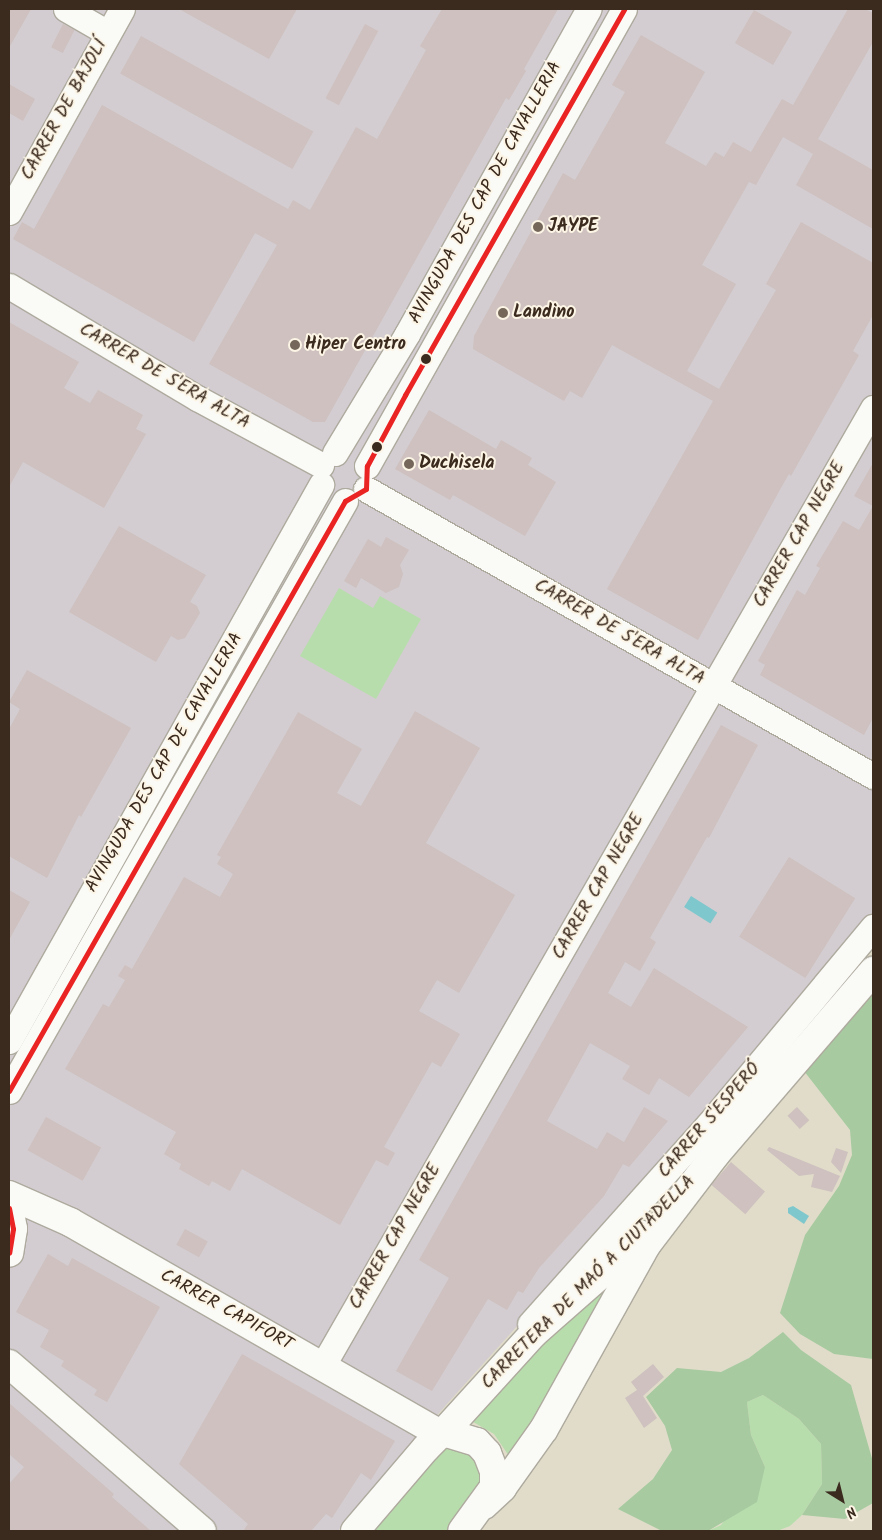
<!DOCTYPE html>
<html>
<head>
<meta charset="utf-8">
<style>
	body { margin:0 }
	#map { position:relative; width:882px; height:1540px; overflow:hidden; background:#e0dcc9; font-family:Kalam,sans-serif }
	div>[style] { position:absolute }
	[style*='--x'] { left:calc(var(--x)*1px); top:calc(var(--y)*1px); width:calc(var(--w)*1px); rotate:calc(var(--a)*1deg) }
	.industrial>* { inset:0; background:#d3cdd1 }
	.green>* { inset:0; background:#b8ddad }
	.forest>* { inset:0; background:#a7caa0 }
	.water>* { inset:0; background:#7dc7cd; transform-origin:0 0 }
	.building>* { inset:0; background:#cec1bf; transform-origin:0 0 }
	.roads { filter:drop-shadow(1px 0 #aeaa9e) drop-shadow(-1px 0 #aeaa9e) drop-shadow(0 1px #aeaa9e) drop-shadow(0 -1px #aeaa9e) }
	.minor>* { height:25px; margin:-12.5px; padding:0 12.5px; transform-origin:12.5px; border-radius:12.5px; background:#fafaf7 }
	.major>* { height:28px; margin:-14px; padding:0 14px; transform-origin:14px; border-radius:14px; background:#fafaf7 }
	.bus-1>* { height:5px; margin:-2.5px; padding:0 2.5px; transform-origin:2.5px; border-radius:2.5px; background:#ea2423 }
	.dots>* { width:14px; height:14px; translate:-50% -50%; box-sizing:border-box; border:2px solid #fcf5e5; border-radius:50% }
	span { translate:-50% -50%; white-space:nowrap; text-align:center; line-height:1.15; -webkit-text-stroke:4px #fcf5e5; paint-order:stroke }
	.street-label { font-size:18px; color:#3b2a1e }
	.poi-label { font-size:18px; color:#3b2a1e; font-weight:700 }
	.left { translate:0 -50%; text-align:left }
	.frame { position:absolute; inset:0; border:10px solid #3b2a1e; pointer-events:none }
	.north { position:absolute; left:817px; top:1475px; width:50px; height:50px; -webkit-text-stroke:4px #fcf5e5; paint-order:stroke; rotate:144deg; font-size:14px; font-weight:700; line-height:20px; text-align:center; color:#3b2a1e }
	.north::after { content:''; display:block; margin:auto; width:18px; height:22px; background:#3b2a1e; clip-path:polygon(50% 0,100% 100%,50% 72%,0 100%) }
</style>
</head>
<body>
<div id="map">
	<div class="industrial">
		<div style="clip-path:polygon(9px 9px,873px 9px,873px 932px,446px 1405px,338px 1531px,9px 1531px)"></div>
	</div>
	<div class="green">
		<div style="clip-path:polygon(339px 588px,373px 608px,380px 596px,421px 619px,376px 699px,300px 656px)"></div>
		<div style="clip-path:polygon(614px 1277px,564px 1380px,509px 1456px,494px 1434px,468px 1419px,497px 1384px)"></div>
		<div style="clip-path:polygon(763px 1395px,799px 1419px,821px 1444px,822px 1484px,802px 1515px,790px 1526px,777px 1531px,708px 1531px,721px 1525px,765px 1467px,751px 1435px,747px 1402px)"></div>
		<div style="clip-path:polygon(452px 1447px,465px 1451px,478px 1461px,483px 1486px,451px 1531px,367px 1531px,437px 1451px)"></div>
	</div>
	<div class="forest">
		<div style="clip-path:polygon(873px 993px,873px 1359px,834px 1354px,800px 1334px,780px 1313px,805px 1235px,839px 1186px,852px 1155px,850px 1130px,804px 1071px)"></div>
		<div style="clip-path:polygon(783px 1332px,801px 1350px,851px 1385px,873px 1462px,873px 1503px,845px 1519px,802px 1515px,822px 1484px,821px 1444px,799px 1419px,763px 1395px,747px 1402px,751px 1435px,765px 1467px,757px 1502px,708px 1531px,662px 1531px,618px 1509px,653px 1479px,672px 1450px,665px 1426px,646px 1397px,677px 1368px,721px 1372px,749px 1358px)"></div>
	</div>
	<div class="water">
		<div style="left:691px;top:896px;width:31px;height:13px;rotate:32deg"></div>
		<div style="clip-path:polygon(793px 1206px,809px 1216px,804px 1224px,788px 1213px,788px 1208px)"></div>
	</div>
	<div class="building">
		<div style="clip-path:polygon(9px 9px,31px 9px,9px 48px)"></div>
		<div style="clip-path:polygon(179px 9px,297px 9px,269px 59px)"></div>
		<div style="clip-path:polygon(442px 9px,558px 9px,524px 69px,526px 71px,509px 100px,506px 98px,325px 422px,313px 422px,209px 364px,277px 245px,255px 233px,194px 342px,13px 239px,22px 222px,34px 229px,102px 105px,288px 209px,293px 200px,310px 210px,356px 127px,377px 139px,426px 50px,420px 46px)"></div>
		<div style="clip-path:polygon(848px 9px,865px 9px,873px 13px,873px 42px,818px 139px,873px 170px,873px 229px,796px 185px,813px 154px,783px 137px,756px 185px,749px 182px,702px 265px,736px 284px,687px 371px,719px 389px,776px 290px,766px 284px,801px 222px,873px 263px,873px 315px,853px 351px,859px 355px,791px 476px,789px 474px,782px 486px,698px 640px,607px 589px,713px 401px,612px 345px,582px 398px,570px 391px,564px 401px,473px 349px,474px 336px,563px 173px,575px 180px,625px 92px,612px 85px,641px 35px,705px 72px,665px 143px,706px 166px,715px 152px,724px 157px,733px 142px,751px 152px,782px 99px,793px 105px)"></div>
		<div style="left:754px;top:10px;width:44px;height:38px;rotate:30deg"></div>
		<div style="left:63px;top:24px;width:13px;height:26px;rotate:27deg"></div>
		<div style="left:365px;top:24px;width:15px;height:84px;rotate:28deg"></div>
		<div style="left:141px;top:36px;width:197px;height:43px;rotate:29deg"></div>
		<div style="clip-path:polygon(9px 84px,35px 99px,23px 121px,9px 113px)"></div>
		<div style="clip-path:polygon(9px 322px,79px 362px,64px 388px,90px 403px,98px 390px,143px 415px,136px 429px,146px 434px,104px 508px,23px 462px,9px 487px)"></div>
		<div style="clip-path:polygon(429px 410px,496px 449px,501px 440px,532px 458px,528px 465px,556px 482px,525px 536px,453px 495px,450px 500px,395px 469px)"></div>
		<div style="clip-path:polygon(873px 463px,873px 718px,864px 735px,760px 675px,765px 665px,758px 661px,797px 590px,805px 595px,820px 568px,816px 566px,843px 521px,859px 530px,873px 506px,854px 496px)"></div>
		<div style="clip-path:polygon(119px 526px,206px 575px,190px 602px,197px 606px,200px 613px,185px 638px,178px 640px,171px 636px,156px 662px,69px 612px)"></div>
		<div style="clip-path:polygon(386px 537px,409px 550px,400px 565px,403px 574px,399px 587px,386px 593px,361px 578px,356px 588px,344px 581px,368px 539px,381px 547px)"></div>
		<div style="clip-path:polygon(27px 670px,131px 728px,81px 817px,79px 815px,47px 878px,9px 856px,9px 729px,20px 709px,9px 702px)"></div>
		<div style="clip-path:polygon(415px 711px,480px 748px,426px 843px,515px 895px,459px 993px,437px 980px,419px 1011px,460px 1034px,441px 1067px,432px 1062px,384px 1147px,395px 1153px,388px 1166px,376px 1160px,340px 1225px,242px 1169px,230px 1191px,212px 1181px,209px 1186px,179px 1169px,181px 1164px,164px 1154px,176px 1132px,65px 1069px,103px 1004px,109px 1007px,125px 980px,118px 976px,125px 965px,132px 969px,184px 877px,220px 897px,233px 874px,217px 864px,221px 857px,217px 855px,298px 712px,362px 749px,337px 793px,361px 806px)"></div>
		<div style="clip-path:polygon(721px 725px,758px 745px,709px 838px,707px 837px,650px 938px,656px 942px,640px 971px,625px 962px,608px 993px,631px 1007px,654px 968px,748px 1027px,689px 1097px,659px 1078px,649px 1095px,622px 1079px,630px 1066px,590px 1043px,547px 1121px,597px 1149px,607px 1132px,624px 1142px,644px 1107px,668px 1121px,629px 1167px,623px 1164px,604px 1196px,539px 1268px,523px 1293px,518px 1291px,507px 1310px,488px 1299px,432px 1391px,396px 1371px,449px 1278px,419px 1260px)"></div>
		<div style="left:789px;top:857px;width:78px;height:94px;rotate:32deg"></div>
		<div style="clip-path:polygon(9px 890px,30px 902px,9px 940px)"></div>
		<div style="left:797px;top:1107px;width:18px;height:13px;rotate:47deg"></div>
		<div style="left:46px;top:1117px;width:63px;height:38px;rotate:29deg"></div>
		<div style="clip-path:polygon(769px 1147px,840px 1176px,832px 1192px,811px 1187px,814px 1174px,799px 1176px,767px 1150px)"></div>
		<div style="clip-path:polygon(836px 1148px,848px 1152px,841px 1173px,831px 1162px)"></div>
		<div style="left:731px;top:1162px;width:45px;height:30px;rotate:41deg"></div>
		<div style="left:185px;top:1229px;width:26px;height:18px;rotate:29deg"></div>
		<div style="clip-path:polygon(48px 1254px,68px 1266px,72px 1258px,160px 1307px,107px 1402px,94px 1395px,97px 1390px,61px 1366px,64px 1361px,40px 1347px,49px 1330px,16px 1312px)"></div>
		<div style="clip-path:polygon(242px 1354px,395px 1441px,371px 1480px,361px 1473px,332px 1518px,326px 1514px,311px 1531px,243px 1531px,248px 1524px,179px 1464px)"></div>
		<div style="clip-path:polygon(653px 1364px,664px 1377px,643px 1396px,657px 1418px,644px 1428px,625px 1398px,637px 1390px,631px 1382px)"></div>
		<div style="clip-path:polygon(9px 1403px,114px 1494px,112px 1497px,151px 1531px,9px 1531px,9px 1484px,24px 1467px,9px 1454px)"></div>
	</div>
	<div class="roads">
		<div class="minor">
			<div style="--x:66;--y:9;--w:48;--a:29.7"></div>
			<div style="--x:9;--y:212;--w:232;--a:-60.9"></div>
			<div style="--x:9;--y:286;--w:219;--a:30.8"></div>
			<div style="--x:197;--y:398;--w:141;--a:28.4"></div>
			<div style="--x:335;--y:453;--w:139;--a:-58.8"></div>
			<div style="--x:407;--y:334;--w:372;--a:-60.8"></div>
			<div style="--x:367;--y:466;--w:524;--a:-60.65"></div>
			<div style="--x:366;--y:489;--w:583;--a:29.51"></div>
			<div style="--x:9;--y:1041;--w:638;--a:-60.7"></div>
			<div style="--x:9;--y:1091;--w:679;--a:-60.34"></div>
			<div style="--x:530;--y:1324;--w:267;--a:-48.2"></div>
			<div style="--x:708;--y:1125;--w:258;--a:-50.2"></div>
			<div style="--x:323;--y:1365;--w:1104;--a:-60.11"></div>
		</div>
		<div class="major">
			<div style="--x:9;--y:1195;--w:67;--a:23.9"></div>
			<div style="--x:70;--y:1222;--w:426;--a:29.8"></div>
			<div style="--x:9;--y:1208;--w:21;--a:79"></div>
			<div style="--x:13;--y:1229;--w:24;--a:99"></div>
			<div style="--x:9;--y:1364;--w:255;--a:40.9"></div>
			<div style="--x:443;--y:1433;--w:134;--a:-47.7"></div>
			<div style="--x:533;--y:1334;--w:89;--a:-41.4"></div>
			<div style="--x:600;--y:1275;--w:57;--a:-45.7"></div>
			<div style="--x:484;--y:1505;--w:25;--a:-43"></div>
			<div style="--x:502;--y:1488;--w:72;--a:-54.6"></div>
			<div style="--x:544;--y:1429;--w:212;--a:-60.9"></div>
			<div style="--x:647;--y:1244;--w:112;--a:-52.6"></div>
			<div style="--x:715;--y:1155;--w:243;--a:-49.3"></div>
			<div style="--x:355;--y:1531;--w:109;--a:-49.5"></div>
			<div style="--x:426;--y:1448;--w:20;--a:-45"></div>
			<div style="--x:440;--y:1434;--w:7;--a:-8"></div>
			<div style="--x:447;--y:1433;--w:31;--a:17"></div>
			<div style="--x:477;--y:1442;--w:15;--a:48"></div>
			<div style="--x:487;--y:1453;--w:19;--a:69"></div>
			<div style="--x:494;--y:1471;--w:16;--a:90"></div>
			<div style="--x:494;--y:1487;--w:54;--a:126"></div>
		</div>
	</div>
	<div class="bus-1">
		<div style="--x:9;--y:1091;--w:679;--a:-60.34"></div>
		<div style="--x:345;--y:501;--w:24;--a:-30"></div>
		<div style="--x:366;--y:489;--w:23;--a:-88"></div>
		<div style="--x:367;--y:466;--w:81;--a:-61.8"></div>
		<div style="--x:405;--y:395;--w:444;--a:-60.4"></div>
		<div style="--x:9;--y:1208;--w:21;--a:79"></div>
		<div style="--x:13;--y:1229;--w:24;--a:99"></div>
	</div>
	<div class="dots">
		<div style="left:538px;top:227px;background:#75685a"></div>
		<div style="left:503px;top:313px;background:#75685a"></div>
		<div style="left:295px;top:345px;background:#75685a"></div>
		<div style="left:426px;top:359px;background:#3b2a1e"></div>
		<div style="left:377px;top:447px;background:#3b2a1e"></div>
		<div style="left:409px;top:464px;background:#75685a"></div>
	</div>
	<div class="street-label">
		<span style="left:65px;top:110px;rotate:-61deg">CARRER DE BAJOLÍ</span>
		<span style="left:486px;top:193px;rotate:-61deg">AVINGUDA DES CAP DE CAVALLERIA</span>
		<span style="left:164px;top:377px;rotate:30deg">CARRER DE S'ERA ALTA</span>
		<span style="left:800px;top:535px;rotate:-60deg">CARRER CAP NEGRE</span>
		<span style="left:619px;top:633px;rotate:30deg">CARRER DE S'ERA ALTA</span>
		<span style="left:165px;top:763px;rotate:-60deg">AVINGUDA DES CAP DE CAVALLERIA</span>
		<span style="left:599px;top:887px;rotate:-60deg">CARRER CAP NEGRE</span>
		<span style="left:710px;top:1121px;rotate:-49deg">CARRER S'ESPERÓ</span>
		<span style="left:396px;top:1237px;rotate:-60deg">CARRER CAP NEGRE</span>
		<span style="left:589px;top:1283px;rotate:-45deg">CARRETERA DE MAÓ A CIUTADELLA</span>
		<span style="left:226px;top:1311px;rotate:29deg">CARRER CAPIFORT</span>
	</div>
	<div class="poi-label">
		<span class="left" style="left:548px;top:227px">JAYPE</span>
		<span class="left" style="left:513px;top:313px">Landino</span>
		<span class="left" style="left:305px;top:345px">Hiper Centro</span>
		<span class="left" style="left:419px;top:464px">Duchisela</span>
	</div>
	<div class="frame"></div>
	<div class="north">N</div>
</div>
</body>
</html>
